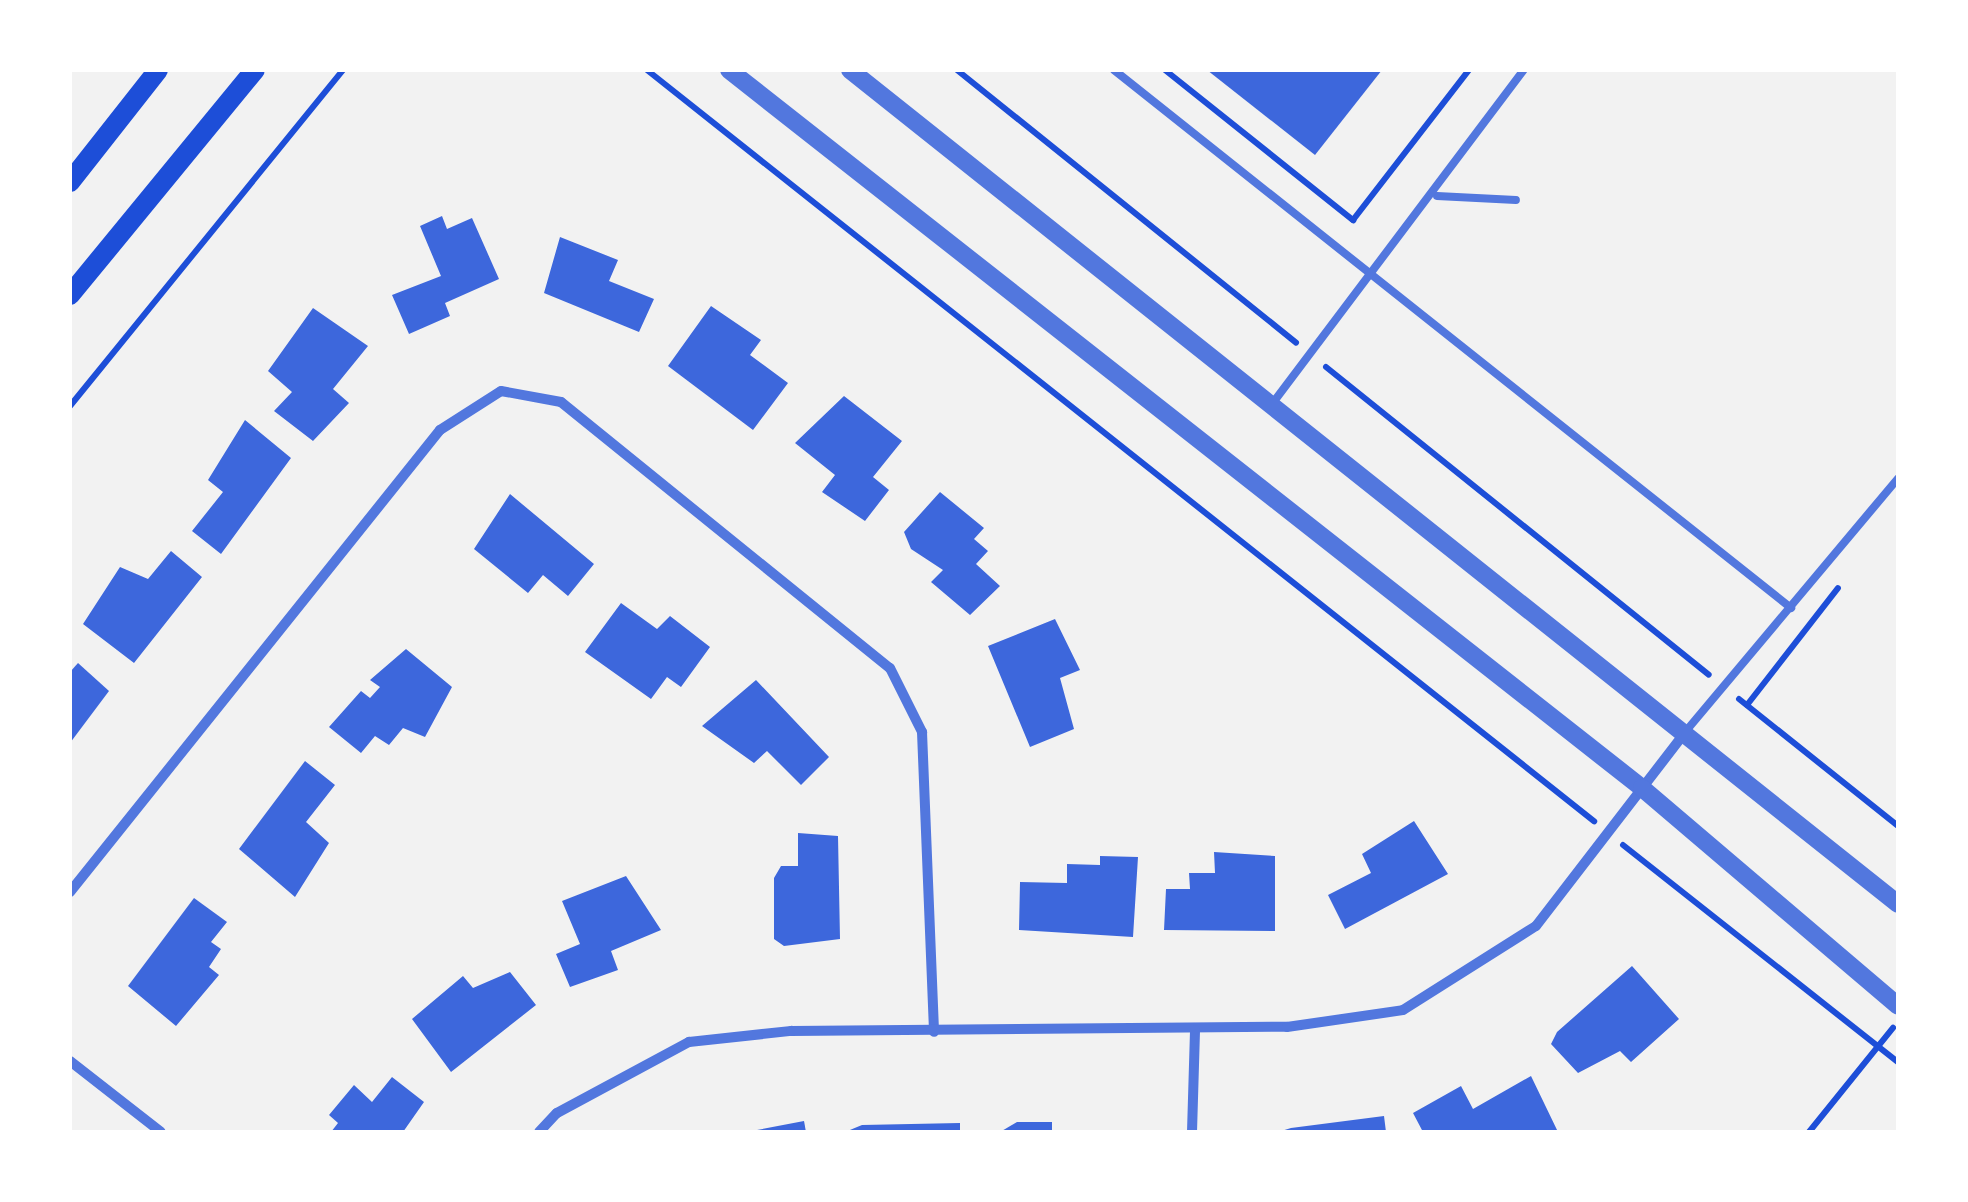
<!DOCTYPE html>
<html>
<head>
<meta charset="utf-8">
<style>
	body { margin:0 }
	#map { position:relative; width:1968px; height:1202px; overflow:hidden; background:#f2f2f2; font-family:"Noto Serif",serif }
	div>[style] { position:absolute }
	[style*='--x'] { left:calc(var(--x)*1px); top:calc(var(--y)*1px); width:calc(var(--w)*1px); rotate:calc(var(--a)*1deg) }
	.building>* { inset:0; background:#3d67dc }
	.path>* { height:6px; margin:-3px; padding:0 3px; transform-origin:3px; border-radius:3px; background:#1d4ed8 }
	.service>* { height:8px; margin:-4px; padding:0 4px; transform-origin:4px; border-radius:4px; background:#5277de }
	.minor>* { height:10px; margin:-5px; padding:0 5px; transform-origin:5px; border-radius:5px; background:#5277de }
	.tertiary>* { height:18px; margin:-9px; padding:0 9px; transform-origin:9px; border-radius:9px; background:#5277de }
	.secondary>* { height:20px; margin:-10px; padding:0 10px; transform-origin:10px; border-radius:10px; background:#1d4ed8 }
	span { translate:-50% -50%; white-space:nowrap; text-align:center; line-height:1.15; -webkit-text-stroke:8px #fff; paint-order:stroke }
	.frame { position:absolute; inset:0; border:72px solid #fff; pointer-events:none }
</style>
</head>
<body>
<div id="map">
	<div class="building">
		<div style="clip-path:polygon(1207px 70px,1382px 70px,1315px 155px)"></div>
		<div style="clip-path:polygon(442px 216px,447px 229px,472px 218px,499px 279px,445px 303px,450px 316px,409px 334px,392px 295px,441px 276px,420px 226px)"></div>
		<div style="clip-path:polygon(560px 237px,618px 260px,609px 281px,654px 299px,639px 332px,544px 293px)"></div>
		<div style="clip-path:polygon(711px 306px,761px 340px,750px 355px,788px 383px,753px 430px,668px 366px)"></div>
		<div style="clip-path:polygon(313px 308px,368px 346px,333px 389px,349px 403px,313px 441px,274px 411px,292px 392px,268px 371px)"></div>
		<div style="clip-path:polygon(844px 396px,902px 441px,873px 477px,889px 490px,865px 521px,822px 492px,835px 475px,795px 443px)"></div>
		<div style="clip-path:polygon(245px 420px,291px 458px,221px 554px,192px 531px,223px 492px,208px 480px)"></div>
		<div style="clip-path:polygon(940px 492px,984px 528px,974px 539px,988px 551px,976px 564px,1000px 586px,970px 615px,931px 582px,943px 570px,911px 549px,904px 532px)"></div>
		<div style="clip-path:polygon(510px 494px,594px 564px,568px 596px,543px 575px,528px 593px,474px 549px)"></div>
		<div style="clip-path:polygon(171px 551px,202px 577px,134px 663px,83px 624px,120px 567px,148px 579px)"></div>
		<div style="clip-path:polygon(621px 603px,657px 629px,670px 616px,710px 647px,681px 687px,667px 677px,651px 699px,585px 652px)"></div>
		<div style="clip-path:polygon(1055px 619px,1080px 670px,1060px 678px,1074px 729px,1030px 747px,988px 646px)"></div>
		<div style="clip-path:polygon(406px 649px,452px 687px,425px 737px,403px 728px,389px 745px,375px 736px,361px 753px,329px 727px,361px 691px,370px 698px,380px 687px,370px 680px)"></div>
		<div style="clip-path:polygon(78px 663px,109px 691px,70px 743px,70px 672px)"></div>
		<div style="clip-path:polygon(756px 680px,829px 757px,801px 785px,767px 751px,754px 763px,702px 726px)"></div>
		<div style="clip-path:polygon(305px 761px,335px 785px,306px 822px,329px 843px,295px 897px,239px 849px)"></div>
		<div style="clip-path:polygon(1414px 821px,1448px 874px,1345px 929px,1328px 895px,1371px 873px,1362px 854px)"></div>
		<div style="clip-path:polygon(798px 833px,838px 836px,840px 939px,784px 946px,774px 939px,774px 878px,781px 866px,798px 866px)"></div>
		<div style="clip-path:polygon(1214px 852px,1275px 856px,1275px 931px,1164px 930px,1166px 889px,1190px 889px,1189px 873px,1215px 873px)"></div>
		<div style="clip-path:polygon(1100px 856px,1138px 857px,1133px 937px,1019px 930px,1020px 882px,1067px 883px,1067px 864px,1100px 865px)"></div>
		<div style="clip-path:polygon(626px 876px,661px 930px,611px 951px,618px 970px,570px 987px,556px 954px,580px 944px,562px 901px)"></div>
		<div style="clip-path:polygon(194px 898px,227px 922px,211px 942px,221px 949px,209px 967px,219px 975px,176px 1026px,128px 986px)"></div>
		<div style="clip-path:polygon(1632px 966px,1679px 1019px,1631px 1062px,1620px 1051px,1578px 1073px,1551px 1044px,1557px 1032px)"></div>
		<div style="clip-path:polygon(510px 972px,536px 1005px,451px 1072px,412px 1019px,463px 976px,473px 988px)"></div>
		<div style="clip-path:polygon(1531px 1076px,1558px 1132px,1423px 1132px,1413px 1113px,1461px 1086px,1473px 1109px)"></div>
		<div style="clip-path:polygon(392px 1077px,424px 1102px,403px 1132px,331px 1132px,338px 1123px,329px 1115px,354px 1085px,372px 1102px)"></div>
		<div style="clip-path:polygon(1384px 1116px,1386px 1132px,1278px 1132px,1291px 1128px)"></div>
		<div style="clip-path:polygon(804px 1121px,806px 1132px,758px 1132px,757px 1130px)"></div>
		<div style="clip-path:polygon(1052px 1122px,1052px 1132px,1000px 1132px,1017px 1122px)"></div>
		<div style="clip-path:polygon(960px 1123px,960px 1132px,845px 1132px,862px 1125px)"></div>
	</div>
	<div class="path">
		<div style="--x:647;--y:70;--w:1209;--a:38.42"></div>
		<div style="--x:957;--y:70;--w:435;--a:38.8"></div>
		<div style="--x:1165;--y:70;--w:241;--a:38.6"></div>
		<div style="--x:1353;--y:220;--w:190;--a:-52.3"></div>
		<div style="--x:1326;--y:367;--w:491;--a:38.8"></div>
		<div style="--x:70;--y:406;--w:433;--a:-50.9"></div>
		<div style="--x:1739;--y:699;--w:203;--a:38.6"></div>
		<div style="--x:1747;--y:705;--w:148;--a:-52.1"></div>
		<div style="--x:1623;--y:845;--w:350;--a:38.3"></div>
		<div style="--x:1809;--y:1132;--w:134;--a:-51.1"></div>
	</div>
	<div class="service">
		<div style="--x:1114;--y:70;--w:865;--a:38.47"></div>
		<div style="--x:1437;--y:196;--w:79;--a:2.9"></div>
		<div style="--x:1272;--y:404;--w:418;--a:-53"></div>
		<div style="--x:1686;--y:731;--w:330;--a:-50"></div>
	</div>
	<div class="minor">
		<div style="--x:70;--y:892;--w:592;--a:-51.31"></div>
		<div style="--x:440;--y:430;--w:72;--a:-32.6"></div>
		<div style="--x:501;--y:391;--w:61;--a:10.4"></div>
		<div style="--x:561;--y:402;--w:423;--a:39"></div>
		<div style="--x:890;--y:668;--w:72;--a:63.4"></div>
		<div style="--x:922;--y:732;--w:300;--a:87.7"></div>
		<div style="--x:70;--y:1061;--w:115;--a:38"></div>
		<div style="--x:539;--y:1132;--w:26;--a:-47"></div>
		<div style="--x:557;--y:1113;--w:150;--a:-28.3"></div>
		<div style="--x:689;--y:1042;--w:103;--a:-6.2"></div>
		<div style="--x:791;--y:1031;--w:496;--a:-0.5"></div>
		<div style="--x:1287;--y:1027;--w:117;--a:-8.3"></div>
		<div style="--x:1403;--y:1010;--w:157;--a:-32.3"></div>
		<div style="--x:1536;--y:926;--w:242;--a:-52.4"></div>
		<div style="--x:1192;--y:1132;--w:102;--a:-88.3"></div>
	</div>
	<div class="tertiary">
		<div style="--x:729;--y:70;--w:1162;--a:38.18"></div>
		<div style="--x:1642;--y:788;--w:336;--a:40.4"></div>
		<div style="--x:850;--y:70;--w:1339;--a:38.51"></div>
	</div>
	<div class="secondary">
		<div style="--x:70;--y:182;--w:142;--a:-51.8"></div>
		<div style="--x:70;--y:295;--w:291;--a:-50.6"></div>
	</div>
	<div class="frame"></div>
</div>
</body>
</html>
